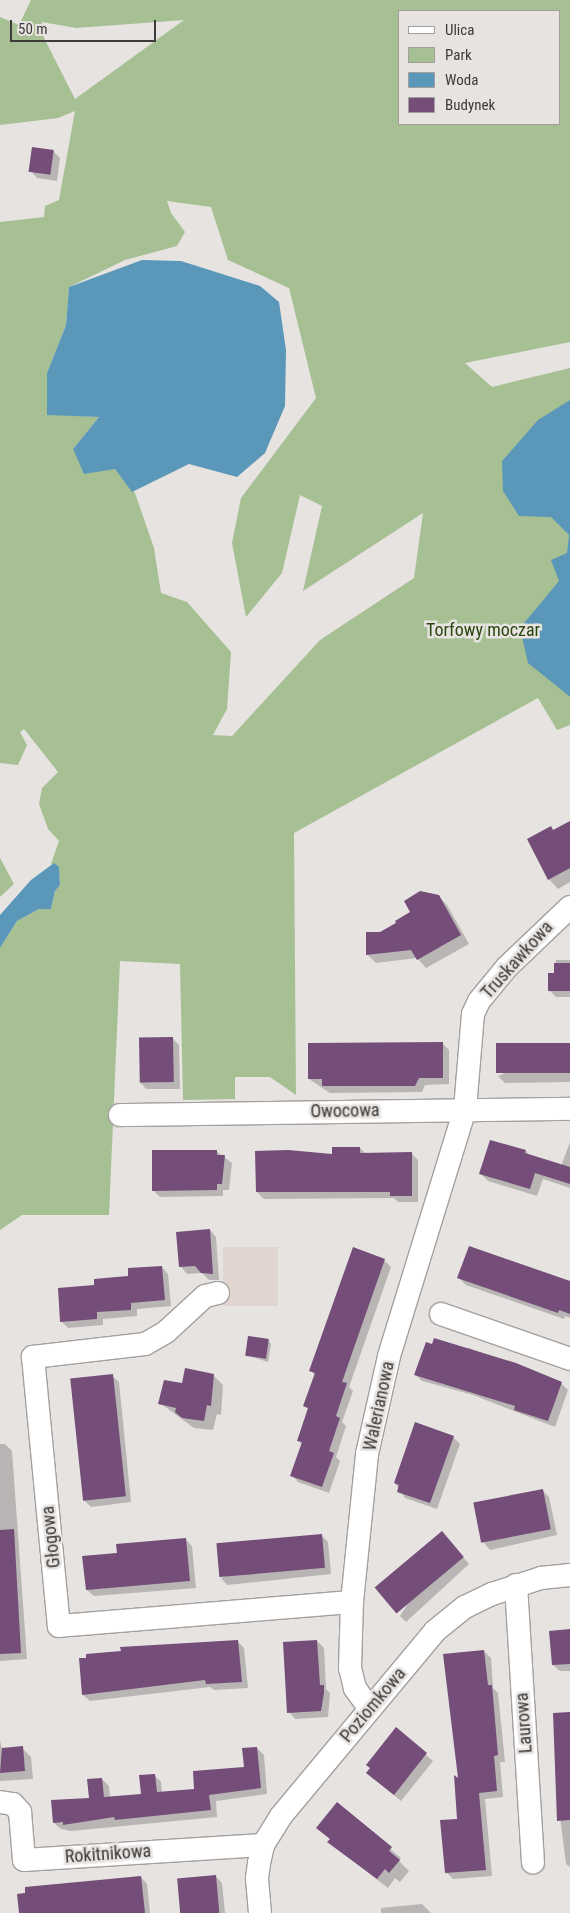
<!DOCTYPE html>
<html>
<head>
<meta charset="utf-8">
<style>
	body { margin:0 }
	#map { position:relative; width:570px; height:1913px; overflow:hidden; background:#e6e3e1; font-family:"Roboto Condensed",sans-serif }
	div>[style] { position:absolute }
	[style*='--x'] { left:calc(var(--x)*1px); top:calc(var(--y)*1px); width:calc(var(--w)*1px); rotate:calc(var(--a)*1deg) }
	.built>* { inset:0; background:#e1d5d0; transform-origin:0 0 }
	.green>* { inset:0; background:#a6c093 }
	.water>* { inset:0; background:#5b97b9 }
	.shadow>* { inset:0; background:#0003 }
	.building>* { inset:0; background:#744d78; transform-origin:0 0 }
	.roads { filter:drop-shadow(1px 0 #a4a09f) drop-shadow(-1px 0 #a4a09f) drop-shadow(0 1px #a4a09f) drop-shadow(0 -1px #a4a09f) }
	.street>* { height:22px; margin:-11px; padding:0 11px; transform-origin:11px; border-radius:11px; background:#fff }
	span { translate:-50% -50%; white-space:nowrap; text-align:center; line-height:1.15; -webkit-text-stroke:5px #e6e3e1; paint-order:stroke }
	.park-label { font-size:18px; color:#2c470e }
	.street-label { font-size:18px; color:#3c3b3a }
	.legend { position:absolute; left:398px; top:10px; width:162px; height:115px; box-sizing:border-box; background:#e6e3e1; border:1px solid #a2a09e; margin:0; padding:6px 9px; list-style:none; font-size:15px; color:#3c3b3a }
	.legend li { display:flex; align-items:center; gap:10px; height:25px }
	.legend b { width:25px; border:1px solid #a2a09e }
	.scale { position:absolute; left:10px; top:20px; width:146px; height:22px; box-sizing:border-box; border:2px solid #3c3b3a; border-top:0; padding-left:6px; font-size:15px; line-height:18px; white-space:nowrap; color:#3c3b3a; -webkit-text-stroke:4px #e6e3e1; paint-order:stroke }
</style>
</head>
<body>
<div id="map">
	<div class="built">
		<div style="left:223px;top:1247px;width:55px;height:59px"></div>
	</div>
	<div class="green">
		<div style="clip-path:polygon(evenodd,31px 0,570px 0,570px 342px,465px 363px,492px 387px,570px 368px,570px 725px,557px 730px,538px 698px,294px 833px,296px 1095px,270px 1077px,235px 1077px,235px 1099px,183px 1100px,180px 964px,120px 961px,109px 1215px,22px 1215px,0 1230px,0 948px,17px 921px,39px 909px,51px 909px,55px 891px,60px 885px,59px 867px,51px 864px,59px 841px,48px 829px,39px 804px,42px 788px,58px 772px,24px 729px,20px 732px,27px 745px,18px 765px,0 763px,0 222px,44px 217px,45px 206px,59px 200px,75px 111px,58px 118px,0 125px,0 17px,19px 25px,31px 0,399px 11px,559px 11px,559px 124px,399px 124px,399px 11px,31px 0,184px 20px,75px 99px,44px 38px,42px 22px,76px 28px,184px 20px,31px 0,167px 201px,211px 207px,228px 260px,289px 288px,316px 398px,241px 498px,232px 543px,246px 617px,282px 573px,300px 495px,322px 506px,303px 591px,423px 513px,414px 578px,320px 640px,232px 736px,213px 735px,227px 709px,231px 652px,187px 602px,161px 593px,154px 548px,135px 493px,115px 469px,73px 449px,99px 417px,47px 414px,47px 373px,66px 325px,69px 287px,125px 260px,177px 246px,185px 232px,171px 213px,167px 201px)"></div>
		<div style="clip-path:polygon(0 858px,14px 884px,0 897px)"></div>
	</div>
	<div class="water">
		<div style="clip-path:polygon(142px 260px,181px 261px,260px 286px,279px 302px,286px 350px,285px 406px,265px 453px,237px 477px,189px 464px,132px 492px,115px 469px,84px 474px,73px 449px,99px 417px,47px 415px,47px 373px,66px 325px,69px 287px)"></div>
		<div style="clip-path:polygon(570px 400px,570px 696px,569px 696px,528px 663px,520px 628px,559px 581px,551px 560px,567px 553px,569px 535px,551px 517px,519px 516px,503px 491px,502px 461px,538px 420px)"></div>
		<div style="clip-path:polygon(54px 863px,59px 867px,60px 885px,55px 891px,51px 909px,39px 909px,17px 921px,0 948px,0 915px,31px 880px)"></div>
	</div>
	<div class="shadow">
		<div style="clip-path:polygon(53px 151px,60px 158px,57px 181px,37px 178px,31px 171px)"></div>
		<div style="clip-path:polygon(551px 828px,554px 831px,570px 828px,570px 882px,558px 889px,549px 879px)"></div>
		<div style="clip-path:polygon(438px 896px,447px 905px,469px 944px,426px 968px,417px 958px,376px 963px,367px 954px,380px 933px)"></div>
		<div style="clip-path:polygon(556px 960px,570px 960px,570px 997px,556px 997px,549px 990px,555px 975px)"></div>
		<div style="clip-path:polygon(172px 1038px,179px 1045px,180px 1089px,146px 1089px,140px 1082px)"></div>
		<div style="clip-path:polygon(442px 1043px,449px 1050px,449px 1084px,425px 1085px,422px 1092px,330px 1093px,309px 1079px)"></div>
		<div style="clip-path:polygon(570px 1044px,570px 1082px,505px 1083px,498px 1076px)"></div>
		<div style="clip-path:polygon(570px 1142px,570px 1188px,543px 1179px,537px 1196px,488px 1181px,480px 1173px,526px 1151px,531px 1157px,561px 1166px)"></div>
		<div style="clip-path:polygon(360px 1148px,366px 1154px,412px 1154px,418px 1160px,418px 1202px,398px 1202px,394px 1198px,264px 1199px,257px 1192px,333px 1155px)"></div>
		<div style="clip-path:polygon(216px 1151px,232px 1163px,229px 1190px,223px 1190px,223px 1196px,160px 1197px,153px 1190px)"></div>
		<div style="clip-path:polygon(210px 1230px,216px 1237px,219px 1280px,209px 1280px,202px 1273px,187px 1274px,181px 1267px)"></div>
		<div style="clip-path:polygon(384px 1260px,391px 1267px,349px 1387px,353px 1391px,342px 1422px,346px 1426px,336px 1457px,340px 1461px,329px 1493px,298px 1482px,292px 1475px,302px 1445px,298px 1440px,309px 1410px,305px 1406px,315px 1375px,311px 1371px)"></div>
		<div style="clip-path:polygon(162px 1267px,168px 1274px,171px 1306px,137px 1309px,137px 1316px,103px 1319px,103px 1325px,68px 1328px,62px 1322px,96px 1286px)"></div>
		<div style="clip-path:polygon(459px 1278px,570px 1281px,570px 1318px,565px 1316px,564px 1319px,466px 1285px)"></div>
		<div style="clip-path:polygon(268px 1340px,271px 1344px,268px 1362px,246px 1355px)"></div>
		<div style="clip-path:polygon(469px 1348px,561px 1383px,568px 1390px,555px 1427px,473px 1395px,422px 1381px,416px 1375px)"></div>
		<div style="clip-path:polygon(213px 1375px,223px 1385px,221px 1415px,217px 1414px,213px 1430px,194px 1428px,160px 1403px,183px 1385px)"></div>
		<div style="clip-path:polygon(112px 1376px,119px 1382px,131px 1502px,91px 1507px,84px 1500px)"></div>
		<div style="clip-path:polygon(453px 1437px,460px 1444px,437px 1509px,405px 1498px,395px 1483px)"></div>
		<div style="clip-path:polygon(0 1444px,5px 1444px,12px 1451px,27px 1659px,0 1661px)"></div>
		<div style="clip-path:polygon(542px 1490px,549px 1497px,557px 1535px,490px 1550px,484px 1543px)"></div>
		<div style="clip-path:polygon(321px 1535px,328px 1542px,331px 1574px,227px 1585px,221px 1578px)"></div>
		<div style="clip-path:polygon(185px 1539px,192px 1546px,196px 1588px,94px 1596px,87px 1590px,118px 1554px)"></div>
		<div style="clip-path:polygon(448px 1540px,469px 1564px,406px 1622px,400px 1616px)"></div>
		<div style="clip-path:polygon(570px 1631px,570px 1671px,560px 1671px,553px 1665px)"></div>
		<div style="clip-path:polygon(237px 1641px,244px 1648px,248px 1688px,214px 1690px,210px 1687px,90px 1701px,83px 1695px)"></div>
		<div style="clip-path:polygon(317px 1641px,324px 1648px,326px 1689px,330px 1693px,328px 1717px,295px 1719px,289px 1712px)"></div>
		<div style="clip-path:polygon(484px 1651px,491px 1658px,493px 1688px,498px 1693px,505px 1762px,500px 1762px,503px 1797px,485px 1799px,492px 1876px,453px 1879px,446px 1872px,459px 1820px,459px 1781px)"></div>
		<div style="clip-path:polygon(570px 1713px,570px 1867px,566px 1864px,557px 1793px)"></div>
		<div style="clip-path:polygon(396px 1729px,433px 1761px,401px 1801px,375px 1779px)"></div>
		<div style="clip-path:polygon(0 1740px,2px 1749px,22px 1748px,31px 1757px,33px 1779px,0 1781px)"></div>
		<div style="clip-path:polygon(257px 1748px,264px 1755px,267px 1794px,216px 1801px,217px 1817px,71px 1831px,61px 1829px,54px 1823px,90px 1799px,102px 1779px,109px 1786px,110px 1798px,142px 1795px,154px 1775px,161px 1782px,162px 1793px,195px 1790px,245px 1768px)"></div>
		<div style="clip-path:polygon(337px 1804px,401px 1858px,399px 1861px,409px 1871px,400px 1882px,395px 1878px,388px 1888px,329px 1842px,331px 1840px,318px 1828px)"></div>
		<div style="clip-path:polygon(215px 1876px,222px 1883px,225px 1913px,182px 1913px)"></div>
		<div style="clip-path:polygon(141px 1877px,147px 1884px,150px 1913px,21px 1913px)"></div>
		<div style="clip-path:polygon(422px 1904px,431px 1913px,381px 1913px,381px 1908px)"></div>
	</div>
	<div class="building">
		<div style="left:32px;top:147px;width:22px;height:25px;rotate:8deg"></div>
		<div style="clip-path:polygon(570px 821px,570px 868px,548px 880px,527px 839px,551px 826px,553px 830px)"></div>
		<div style="clip-path:polygon(420px 891px,439px 895px,461px 935px,417px 960px,411px 950px,366px 955px,366px 932px,380px 932px,396px 923px,395px 921px,410px 912px,404px 901px)"></div>
		<div style="clip-path:polygon(554px 963px,570px 963px,570px 991px,548px 991px,548px 973px,554px 973px)"></div>
		<div style="left:173px;top:1037px;width:45px;height:34px;rotate:89deg"></div>
		<div style="clip-path:polygon(443px 1042px,443px 1078px,419px 1078px,415px 1086px,322px 1086px,322px 1079px,308px 1079px,308px 1043px)"></div>
		<div style="left:570px;top:1043px;width:30px;height:74px;rotate:90deg"></div>
		<div style="clip-path:polygon(490px 1140px,526px 1150px,525px 1153px,570px 1167px,570px 1184px,535px 1173px,530px 1189px,479px 1174px)"></div>
		<div style="clip-path:polygon(332px 1147px,360px 1147px,360px 1153px,412px 1152px,412px 1196px,390px 1196px,390px 1192px,256px 1192px,255px 1151px,288px 1150px,332px 1154px)"></div>
		<div style="clip-path:polygon(152px 1150px,217px 1150px,217px 1155px,225px 1155px,222px 1184px,217px 1184px,217px 1190px,152px 1191px)"></div>
		<div style="clip-path:polygon(210px 1229px,213px 1274px,201px 1273px,195px 1266px,179px 1267px,176px 1232px)"></div>
		<div style="clip-path:polygon(469px 1246px,570px 1281px,570px 1314px,559px 1310px,558px 1313px,457px 1278px)"></div>
		<div style="clip-path:polygon(353px 1247px,385px 1259px,342px 1382px,347px 1383px,336px 1416px,340px 1418px,329px 1451px,334px 1453px,322px 1487px,290px 1476px,302px 1442px,297px 1441px,308px 1408px,303px 1406px,315px 1373px,309px 1371px)"></div>
		<div style="clip-path:polygon(162px 1266px,165px 1300px,131px 1303px,131px 1310px,97px 1312px,97px 1319px,60px 1322px,58px 1288px,94px 1285px,94px 1279px,128px 1276px,128px 1268px)"></div>
		<div style="left:248px;top:1336px;width:21px;height:20px;rotate:8deg"></div>
		<div style="clip-path:polygon(434px 1338px,516px 1363px,562px 1382px,548px 1421px,514px 1410px,515px 1406px,414px 1375px,426px 1342px,432px 1344px)"></div>
		<div style="clip-path:polygon(185px 1368px,214px 1374px,211px 1406px,207px 1405px,204px 1421px,182px 1418px,175px 1412px,176px 1408px,158px 1404px,164px 1380px,182px 1383px)"></div>
		<div style="left:113px;top:1374px;width:123px;height:43px;rotate:84deg"></div>
		<div style="clip-path:polygon(415px 1422px,454px 1436px,430px 1503px,397px 1492px,399px 1485px,394px 1483px)"></div>
		<div style="left:543px;top:1489px;width:41px;height:71px;rotate:79deg"></div>
		<div style="clip-path:polygon(14px 1529px,21px 1653px,0 1654px,0 1530px)"></div>
		<div style="left:442px;top:1531px;width:34px;height:88px;rotate:50deg"></div>
		<div style="left:322px;top:1534px;width:34px;height:106px;rotate:85deg"></div>
		<div style="clip-path:polygon(186px 1538px,190px 1581px,86px 1590px,82px 1556px,117px 1553px,116px 1544px)"></div>
		<div style="clip-path:polygon(570px 1629px,570px 1664px,552px 1665px,549px 1631px)"></div>
		<div style="clip-path:polygon(238px 1640px,242px 1682px,206px 1684px,205px 1680px,82px 1695px,79px 1658px,86px 1658px,86px 1654px,121px 1651px,120px 1647px)"></div>
		<div style="clip-path:polygon(317px 1640px,320px 1685px,324px 1685px,324px 1693px,321px 1711px,287px 1713px,283px 1642px)"></div>
		<div style="clip-path:polygon(484px 1650px,488px 1685px,492px 1685px,498px 1755px,494px 1756px,497px 1791px,479px 1793px,486px 1870px,445px 1873px,440px 1820px,457px 1819px,454px 1775px,458px 1778px,443px 1654px)"></div>
		<div style="clip-path:polygon(570px 1712px,570px 1820px,557px 1821px,553px 1713px)"></div>
		<div style="clip-path:polygon(396px 1727px,427px 1753px,394px 1795px,366px 1773px,370px 1768px,366px 1765px)"></div>
		<div style="clip-path:polygon(23px 1746px,25px 1771px,0 1773px,2px 1748px)"></div>
		<div style="clip-path:polygon(257px 1747px,261px 1788px,209px 1795px,211px 1810px,115px 1820px,114px 1817px,63px 1825px,63px 1822px,53px 1823px,51px 1800px,89px 1798px,87px 1779px,102px 1778px,104px 1797px,141px 1794px,139px 1775px,155px 1774px,157px 1792px,194px 1789px,193px 1771px,244px 1767px,242px 1748px)"></div>
		<div style="clip-path:polygon(337px 1802px,392px 1847px,389px 1851px,400px 1860px,389px 1873px,385px 1869px,377px 1879px,327px 1842px,330px 1839px,316px 1828px)"></div>
		<div style="left:216px;top:1875px;width:38px;height:39px;rotate:85deg"></div>
		<div style="clip-path:polygon(141px 1876px,145px 1913px,19px 1913px,17px 1894px,25px 1893px,25px 1887px)"></div>
	</div>
	<div class="roads">
		<div class="street">
			<div style="--x:120;--y:1115;--w:450;--a:-0.8"></div>
			<div style="--x:218;--y:1293;--w:13;--a:167"></div>
			<div style="--x:205;--y:1296;--w:53;--a:137.3"></div>
			<div style="--x:166;--y:1332;--w:24;--a:150"></div>
			<div style="--x:145;--y:1344;--w:113;--a:173.4"></div>
			<div style="--x:33;--y:1357;--w:270;--a:84.5"></div>
			<div style="--x:59;--y:1626;--w:294;--a:-4.7"></div>
			<div style="--x:441;--y:1314;--w:137;--a:19.2"></div>
			<div style="--x:516;--y:1585;--w:278;--a:86.5"></div>
			<div style="--x:370;--y:1709;--w:26;--a:-126"></div>
			<div style="--x:355;--y:1688;--w:21;--a:-104"></div>
			<div style="--x:350;--y:1668;--w:66;--a:-88.3"></div>
			<div style="--x:352;--y:1602;--w:149;--a:-84.2"></div>
			<div style="--x:367;--y:1454;--w:100;--a:-77.3"></div>
			<div style="--x:389;--y:1356;--w:258;--a:-72.9"></div>
			<div style="--x:465;--y:1109;--w:95;--a:-85.2"></div>
			<div style="--x:473;--y:1014;--w:14;--a:-65"></div>
			<div style="--x:479;--y:1001;--w:44;--a:-50.5"></div>
			<div style="--x:507;--y:967;--w:87;--a:-43.6"></div>
			<div style="--x:0;--y:1802;--w:13;--a:9"></div>
			<div style="--x:13;--y:1804;--w:11;--a:49"></div>
			<div style="--x:20;--y:1812;--w:48;--a:85.2"></div>
			<div style="--x:24;--y:1860;--w:239;--a:-3.6"></div>
			<div style="--x:260;--y:1913;--w:35;--a:-95"></div>
			<div style="--x:257;--y:1878;--w:15;--a:-82"></div>
			<div style="--x:259;--y:1863;--w:18;--a:-77"></div>
			<div style="--x:263;--y:1845;--w:34;--a:-58"></div>
			<div style="--x:281;--y:1816;--w:241;--a:-50.2"></div>
			<div style="--x:435;--y:1631;--w:38;--a:-39"></div>
			<div style="--x:465;--y:1607;--w:30;--a:-26"></div>
			<div style="--x:492;--y:1594;--w:52;--a:-18.1"></div>
			<div style="--x:541;--y:1578;--w:29;--a:-6"></div>
		</div>
	</div>
	<div class="park-label">
		<span style="left:483px;top:630px">Torfowy moczar</span>
	</div>
	<div class="street-label">
		<span style="left:517px;top:960px;rotate:-48deg">Truskawkowa</span>
		<span style="left:345px;top:1111px;rotate:-1deg">Owocowa</span>
		<span style="left:379px;top:1406px;rotate:-78deg">Walerianowa</span>
		<span style="left:51px;top:1537px;rotate:-96deg">Głogowa</span>
		<span style="left:373px;top:1705px;rotate:-50deg">Poziomkowa</span>
		<span style="left:524px;top:1723px;rotate:-94deg">Laurowa</span>
		<span style="left:108px;top:1854px;rotate:-4deg">Rokitnikowa</span>
	</div>
	<ul class="legend">
	<li><b style="height:6px;background:#fff"></b>Ulica</li>
	<li><b style="height:14px;background:#a6c093"></b>Park</li>
	<li><b style="height:14px;background:#5b97b9"></b>Woda</li>
	<li><b style="height:14px;background:#744d78"></b>Budynek</li>
	</ul>
	<div class="scale">50 m</div>
</div>
</body>
</html>
